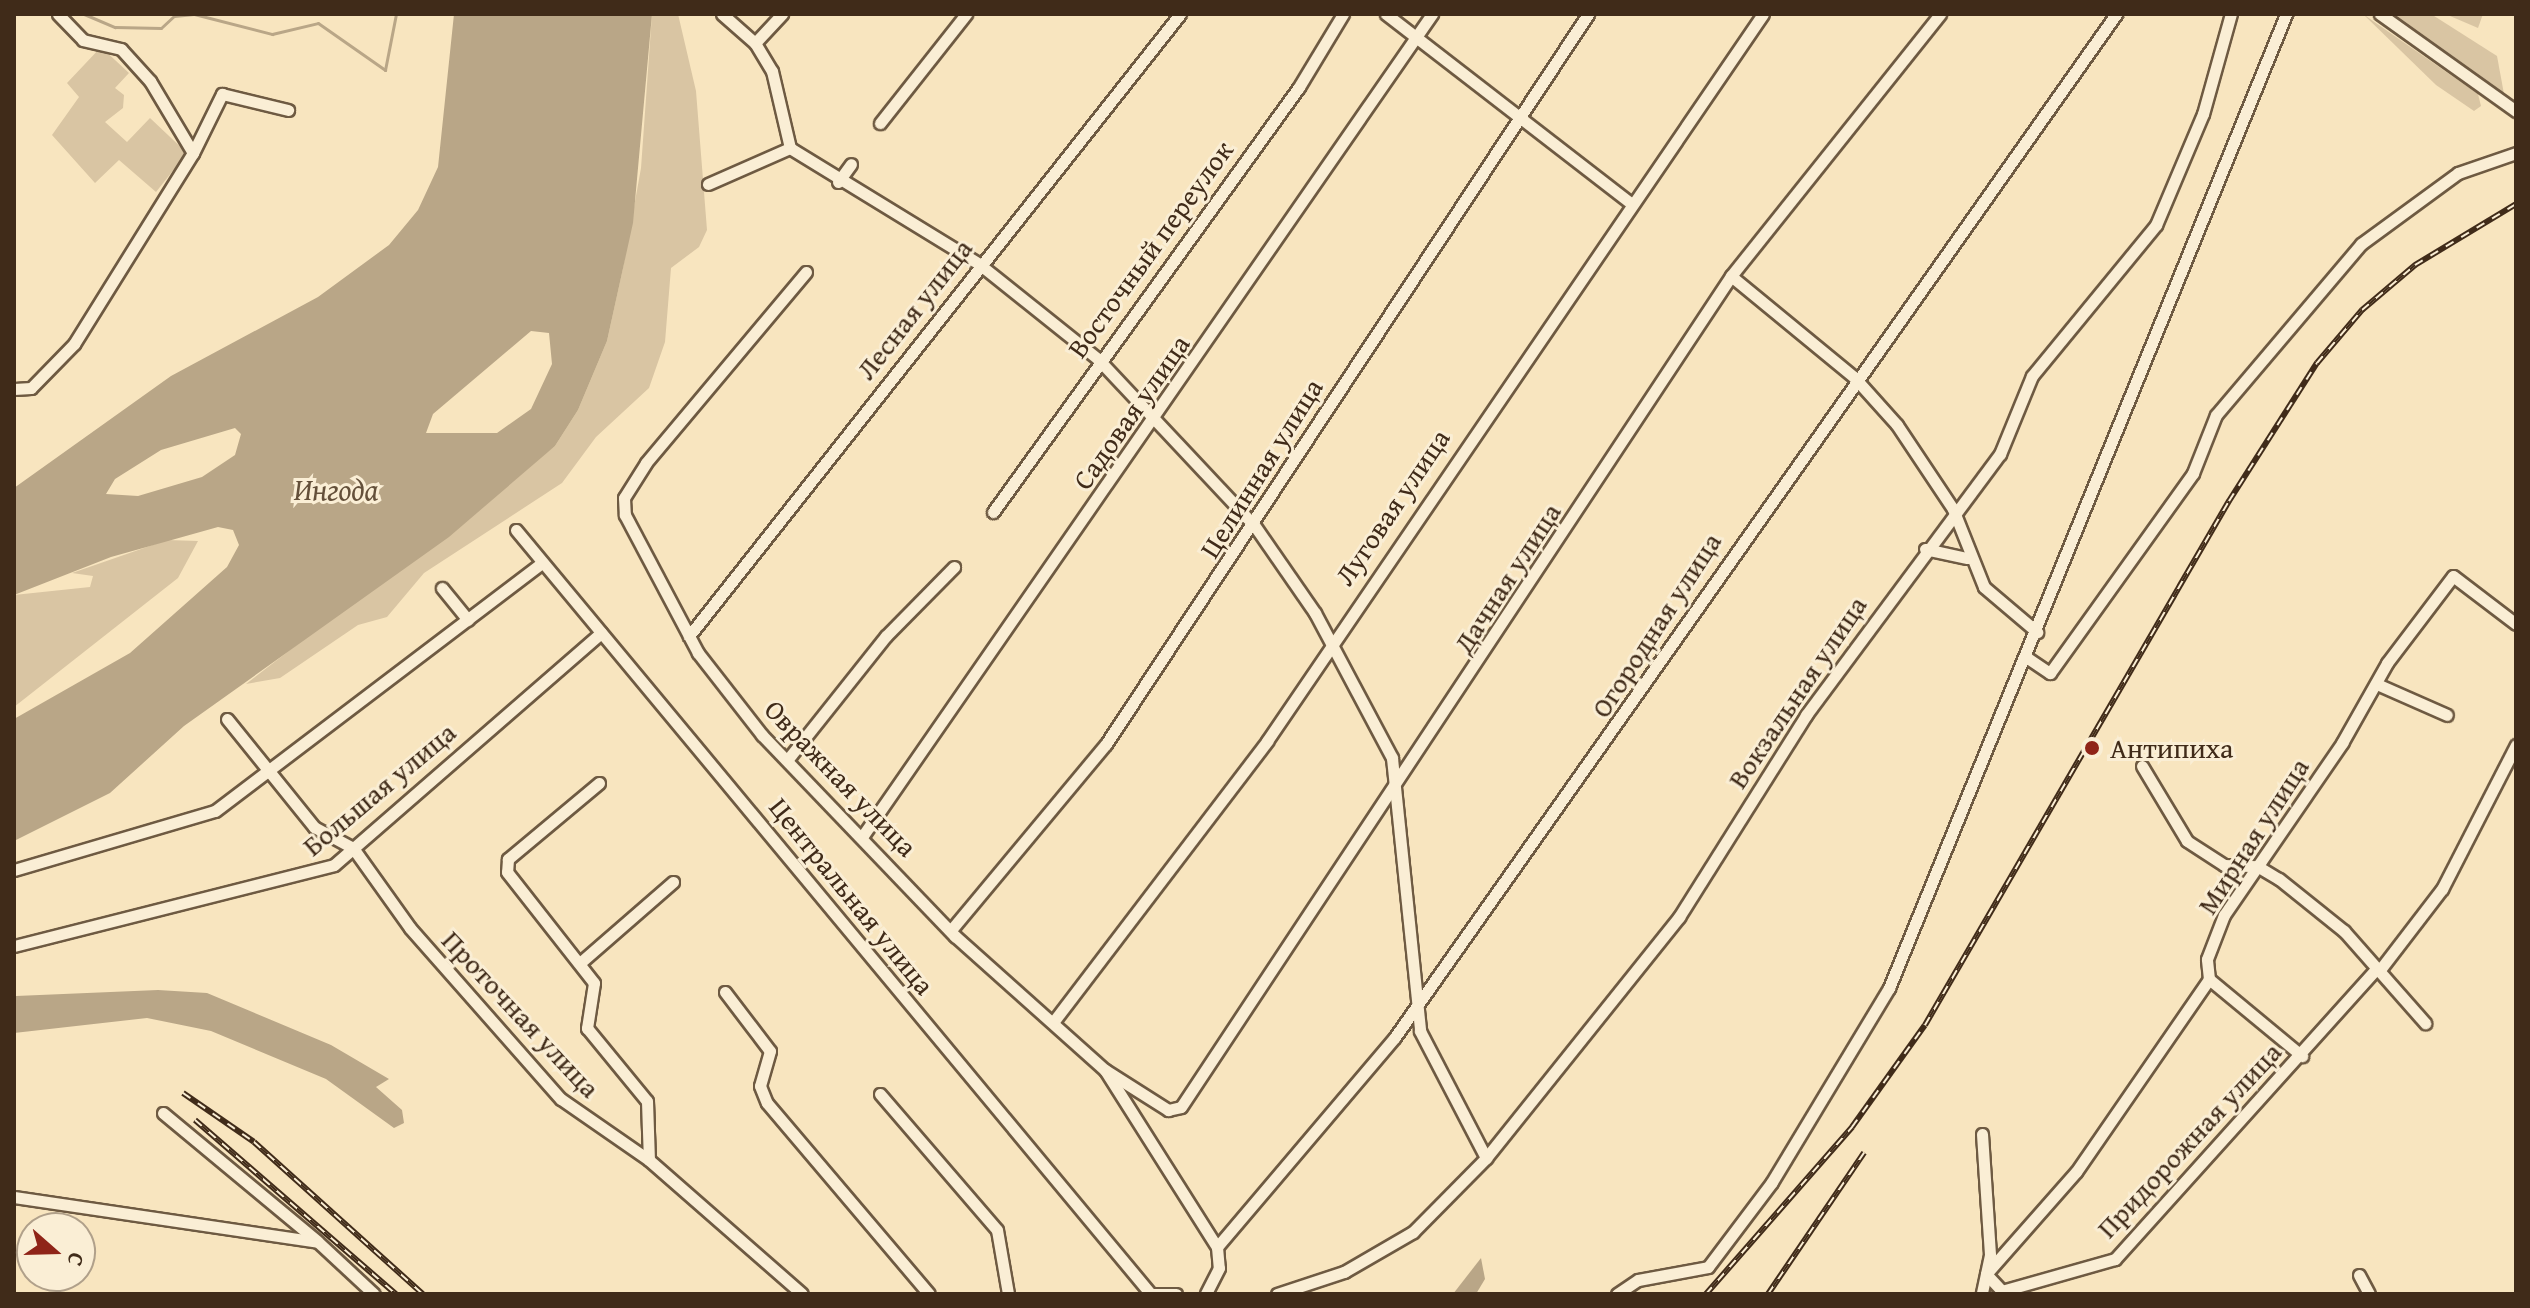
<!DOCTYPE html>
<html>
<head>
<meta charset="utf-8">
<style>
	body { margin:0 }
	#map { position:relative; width:2530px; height:1308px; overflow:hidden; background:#f8e5bf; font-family:"Gentium Book Plus",serif }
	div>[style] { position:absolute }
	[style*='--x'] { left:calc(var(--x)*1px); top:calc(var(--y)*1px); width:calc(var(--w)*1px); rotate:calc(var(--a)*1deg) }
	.green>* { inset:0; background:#d9c5a3 }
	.water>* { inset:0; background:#b9a687 }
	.stream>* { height:3px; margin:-1.5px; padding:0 1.5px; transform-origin:1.5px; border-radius:1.5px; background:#b9a687 }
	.roads { filter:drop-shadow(2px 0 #6e5a42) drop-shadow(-2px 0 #6e5a42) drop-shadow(0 2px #6e5a42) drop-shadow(0 -2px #6e5a42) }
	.street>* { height:11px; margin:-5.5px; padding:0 5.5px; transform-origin:5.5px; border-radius:5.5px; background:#faeed5 }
	.rail>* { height:6px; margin-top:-3px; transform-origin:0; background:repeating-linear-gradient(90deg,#faeed5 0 9px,#402b19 0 18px); box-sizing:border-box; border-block:2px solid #402b19 }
	.dots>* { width:22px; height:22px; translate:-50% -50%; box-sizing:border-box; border:4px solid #faeed5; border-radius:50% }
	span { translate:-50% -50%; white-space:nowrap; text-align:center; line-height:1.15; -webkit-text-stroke:6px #faeed5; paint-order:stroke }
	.street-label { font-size:28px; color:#402b19 }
	.poi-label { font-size:28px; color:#402b19 }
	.left { translate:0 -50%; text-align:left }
	.water-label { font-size:30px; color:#64503a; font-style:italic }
	.frame { position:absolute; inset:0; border:16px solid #402b19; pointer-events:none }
	.north { position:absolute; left:16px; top:1212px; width:80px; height:80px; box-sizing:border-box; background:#faeed5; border:2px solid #b0a08a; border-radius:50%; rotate:110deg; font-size:22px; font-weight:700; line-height:32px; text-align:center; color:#402b19 }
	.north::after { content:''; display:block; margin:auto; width:28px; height:36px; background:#8f2418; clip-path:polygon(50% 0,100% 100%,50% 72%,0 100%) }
</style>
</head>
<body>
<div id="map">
	<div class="green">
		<div style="clip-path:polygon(652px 14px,678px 14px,696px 91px,707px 230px,699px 247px,671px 268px,665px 342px,649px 388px,596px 437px,562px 483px,424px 573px,387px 617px,358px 625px,280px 678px,246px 684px,555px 446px,578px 410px,607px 341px,623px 268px,641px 168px)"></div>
		<div style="clip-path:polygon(2363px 14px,2478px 94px,2481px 106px,2474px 111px,2436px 85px)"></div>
		<div style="clip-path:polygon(2390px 14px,2431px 14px,2497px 56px,2504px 94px)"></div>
		<div style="clip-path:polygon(2483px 14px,2478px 28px,2450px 16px,2450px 14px)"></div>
		<div style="clip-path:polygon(101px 47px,129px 73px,115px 88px,124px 95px,123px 108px,105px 122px,127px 142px,150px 118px,187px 153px,156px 192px,119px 160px,95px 183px,52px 135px,79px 97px,67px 83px)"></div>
		<div style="clip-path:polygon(167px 540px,198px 541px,178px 578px,14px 707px,14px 595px,90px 587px,93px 576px,72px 573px)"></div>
	</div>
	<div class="water">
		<div style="clip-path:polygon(evenodd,454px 14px,652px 14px,633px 223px,607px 341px,578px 410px,555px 446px,449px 537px,184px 726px,110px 793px,14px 841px,14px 719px,130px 653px,227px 567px,239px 545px,233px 530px,218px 527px,111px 557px,14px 595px,14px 488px,171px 376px,318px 297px,389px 245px,418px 210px,438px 167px,454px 14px,531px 331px,549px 333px,552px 364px,531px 409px,497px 433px,426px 433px,433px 414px,531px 331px,454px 14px,235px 428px,241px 434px,235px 455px,202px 477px,138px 496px,106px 494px,115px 479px,161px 450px,235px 428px)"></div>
		<div style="clip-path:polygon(158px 990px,207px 993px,331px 1045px,389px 1079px,376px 1087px,402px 1110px,404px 1123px,394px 1128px,326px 1079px,211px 1031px,147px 1018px,14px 1033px,16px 996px)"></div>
		<div style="clip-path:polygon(1481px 1258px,1485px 1279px,1476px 1294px,1453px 1294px)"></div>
	</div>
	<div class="stream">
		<div style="--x:84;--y:14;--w:34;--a:23"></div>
		<div style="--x:115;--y:27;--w:46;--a:1.2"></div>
		<div style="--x:161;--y:28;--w:18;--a:-43"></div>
		<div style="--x:174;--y:16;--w:20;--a:-6"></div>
		<div style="--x:194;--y:14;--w:81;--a:14.4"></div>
		<div style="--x:272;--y:34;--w:47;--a:-13.4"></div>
		<div style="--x:318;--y:23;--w:82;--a:35"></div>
		<div style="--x:385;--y:70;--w:57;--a:-78.9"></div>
	</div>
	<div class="roads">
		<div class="street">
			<div style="--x:722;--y:14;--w:44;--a:41.3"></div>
			<div style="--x:755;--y:43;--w:33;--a:59"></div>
			<div style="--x:772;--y:71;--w:79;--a:76.8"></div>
			<div style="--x:1386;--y:14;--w:306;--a:37.7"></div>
			<div style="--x:2380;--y:14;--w:167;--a:35.5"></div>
			<div style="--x:755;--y:43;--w:40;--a:-47"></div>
			<div style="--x:880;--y:123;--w:139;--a:-51.7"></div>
			<div style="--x:790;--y:148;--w:222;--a:31.5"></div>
			<div style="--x:979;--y:264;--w:152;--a:38.6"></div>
			<div style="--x:1098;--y:359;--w:228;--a:46.8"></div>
			<div style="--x:1254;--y:525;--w:107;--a:55.3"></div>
			<div style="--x:1315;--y:613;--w:164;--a:62"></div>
			<div style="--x:1392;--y:758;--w:274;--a:84.1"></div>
			<div style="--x:1420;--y:1031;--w:143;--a:62.5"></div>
			<div style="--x:193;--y:153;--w:66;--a:-63.8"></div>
			<div style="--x:222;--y:94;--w:68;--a:13.6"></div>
			<div style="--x:838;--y:182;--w:22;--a:-54"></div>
			<div style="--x:708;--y:184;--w:90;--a:-23.7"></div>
			<div style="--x:806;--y:272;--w:249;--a:130"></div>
			<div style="--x:646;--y:463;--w:41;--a:122.2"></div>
			<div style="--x:624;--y:498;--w:17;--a:87"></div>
			<div style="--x:625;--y:515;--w:156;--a:62.1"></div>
			<div style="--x:698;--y:653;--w:104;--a:52"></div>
			<div style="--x:762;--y:735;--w:279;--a:46.2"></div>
			<div style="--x:955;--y:936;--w:201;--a:41.8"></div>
			<div style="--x:1105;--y:1070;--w:209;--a:57.7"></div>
			<div style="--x:1217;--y:1247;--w:21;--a:85"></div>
			<div style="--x:1219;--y:1268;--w:29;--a:117"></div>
			<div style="--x:1731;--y:276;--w:159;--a:39.4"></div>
			<div style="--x:1854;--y:377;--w:64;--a:48.1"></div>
			<div style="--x:1897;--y:425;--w:101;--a:56.3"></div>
			<div style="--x:1953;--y:509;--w:84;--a:68.3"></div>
			<div style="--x:1984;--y:587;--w:70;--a:40.3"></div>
			<div style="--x:14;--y:389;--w:17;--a:-3"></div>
			<div style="--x:31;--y:388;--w:62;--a:-45.7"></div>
			<div style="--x:74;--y:344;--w:225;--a:-58.1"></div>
			<div style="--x:193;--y:153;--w:84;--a:-120.8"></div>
			<div style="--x:150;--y:81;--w:43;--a:-132.2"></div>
			<div style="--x:121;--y:49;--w:39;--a:-167"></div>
			<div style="--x:83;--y:40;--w:36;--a:-134"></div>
			<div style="--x:993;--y:512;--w:524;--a:-54.25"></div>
			<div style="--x:1299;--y:87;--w:85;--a:-58.9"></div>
			<div style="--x:516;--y:530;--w:992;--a:50.28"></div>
			<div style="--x:1925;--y:549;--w:43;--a:12.1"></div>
			<div style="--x:442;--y:588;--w:41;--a:50.9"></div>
			<div style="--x:689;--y:636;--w:792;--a:-51.71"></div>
			<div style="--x:2026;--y:657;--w:29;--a:34"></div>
			<div style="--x:2050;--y:673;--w:246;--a:-54.4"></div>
			<div style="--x:2193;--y:473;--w:62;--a:-68.4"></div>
			<div style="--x:2216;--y:415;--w:224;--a:-49.7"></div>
			<div style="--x:2361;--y:244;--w:120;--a:-36.2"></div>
			<div style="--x:2458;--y:173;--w:61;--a:-19"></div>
			<div style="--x:2379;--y:685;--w:74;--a:23.8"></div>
			<div style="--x:227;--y:719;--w:139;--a:51.1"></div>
			<div style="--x:314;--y:827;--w:44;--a:28.3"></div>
			<div style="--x:353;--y:848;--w:98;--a:54.5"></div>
			<div style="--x:410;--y:928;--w:228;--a:48.6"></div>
			<div style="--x:561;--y:1099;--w:107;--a:34.7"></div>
			<div style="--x:649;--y:1160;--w:203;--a:41.2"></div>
			<div style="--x:788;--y:759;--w:157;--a:-51.5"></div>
			<div style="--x:886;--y:636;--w:97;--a:-45.4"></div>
			<div style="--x:2142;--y:766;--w:87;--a:59"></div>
			<div style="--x:2187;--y:841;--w:44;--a:33"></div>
			<div style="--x:2224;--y:865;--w:33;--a:2"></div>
			<div style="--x:2257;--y:866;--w:26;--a:31"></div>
			<div style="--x:2279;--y:879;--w:83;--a:38.7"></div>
			<div style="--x:2344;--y:931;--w:123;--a:48.6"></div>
			<div style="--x:599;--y:783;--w:119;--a:140.1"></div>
			<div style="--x:508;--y:859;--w:13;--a:94"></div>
			<div style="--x:507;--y:872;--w:141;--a:51.9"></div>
			<div style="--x:594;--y:983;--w:46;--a:98.8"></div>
			<div style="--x:587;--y:1028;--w:94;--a:50.6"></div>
			<div style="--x:647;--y:1101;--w:59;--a:88.1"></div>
			<div style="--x:864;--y:834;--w:998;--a:-55.29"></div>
			<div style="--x:14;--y:870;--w:209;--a:-16.4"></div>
			<div style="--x:215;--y:811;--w:410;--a:-37.2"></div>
			<div style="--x:951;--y:930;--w:242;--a:-50.2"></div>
			<div style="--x:1106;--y:744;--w:875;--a:-56.56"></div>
			<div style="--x:14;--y:946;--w:330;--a:-14.2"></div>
			<div style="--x:334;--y:865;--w:354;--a:-41"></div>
			<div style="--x:581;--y:962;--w:122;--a:-41"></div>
			<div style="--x:2377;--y:968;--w:392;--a:132"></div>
			<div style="--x:2115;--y:1259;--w:117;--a:164.2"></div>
			<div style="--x:2002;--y:1291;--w:23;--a:-133"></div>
			<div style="--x:1986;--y:1274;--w:136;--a:-48.6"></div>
			<div style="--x:2076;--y:1172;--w:234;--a:-55.4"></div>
			<div style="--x:2209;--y:979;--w:20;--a:-96"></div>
			<div style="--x:2207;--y:959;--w:47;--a:-68.9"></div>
			<div style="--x:2224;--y:915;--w:209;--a:-55.5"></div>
			<div style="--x:2342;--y:743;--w:92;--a:-60.6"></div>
			<div style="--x:2387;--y:663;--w:109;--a:-52.8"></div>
			<div style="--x:2453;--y:576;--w:79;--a:37.3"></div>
			<div style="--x:2379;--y:971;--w:103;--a:-52.5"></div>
			<div style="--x:2442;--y:889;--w:162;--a:-62.8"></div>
			<div style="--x:2209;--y:979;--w:121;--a:39.6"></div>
			<div style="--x:725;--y:992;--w:74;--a:52.7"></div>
			<div style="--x:770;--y:1051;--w:36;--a:106"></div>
			<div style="--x:760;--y:1086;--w:18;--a:68"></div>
			<div style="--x:767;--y:1103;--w:250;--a:49.7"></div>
			<div style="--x:1054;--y:1021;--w:352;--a:-52.7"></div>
			<div style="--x:1267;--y:741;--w:880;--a:-55.7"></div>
			<div style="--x:1105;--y:1070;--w:75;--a:32.4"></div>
			<div style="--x:1168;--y:1110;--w:13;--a:-13"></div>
			<div style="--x:1181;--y:1107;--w:997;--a:-56.5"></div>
			<div style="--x:1731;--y:276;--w:335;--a:-51.4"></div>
			<div style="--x:880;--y:1094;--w:179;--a:49.3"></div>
			<div style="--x:997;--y:1230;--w:65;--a:80.2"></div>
			<div style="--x:163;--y:1113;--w:200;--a:39.7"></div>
			<div style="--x:1982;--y:1134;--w:121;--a:86.2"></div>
			<div style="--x:1990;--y:1255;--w:40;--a:102"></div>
			<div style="--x:14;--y:1197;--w:307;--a:8.4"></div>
			<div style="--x:318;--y:1242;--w:76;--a:42.9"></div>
			<div style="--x:1217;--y:1247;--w:275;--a:-49.7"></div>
			<div style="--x:1395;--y:1037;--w:1252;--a:-54.82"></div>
			<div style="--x:2359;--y:1275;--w:21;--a:62"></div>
			<div style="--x:1149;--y:1294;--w:27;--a:0"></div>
			<div style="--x:1277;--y:1294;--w:71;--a:-18.2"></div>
			<div style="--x:1344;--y:1272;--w:80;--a:-30.1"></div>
			<div style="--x:1413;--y:1232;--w:104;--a:-45.4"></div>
			<div style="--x:1486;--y:1158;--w:309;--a:-51.3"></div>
			<div style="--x:1679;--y:917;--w:239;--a:-57.8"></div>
			<div style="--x:1806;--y:715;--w:325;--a:-53.4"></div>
			<div style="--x:2000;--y:454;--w:84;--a:-67.7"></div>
			<div style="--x:2032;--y:376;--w:195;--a:-50.6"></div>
			<div style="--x:2156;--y:225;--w:121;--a:-67.1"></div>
			<div style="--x:2203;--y:114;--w:104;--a:-74.4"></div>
			<div style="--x:1617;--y:1294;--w:25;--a:-34"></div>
			<div style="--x:1638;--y:1280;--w:71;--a:-10.5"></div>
			<div style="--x:1708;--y:1267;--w:106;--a:-53"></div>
			<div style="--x:1772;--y:1182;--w:227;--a:-58.9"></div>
			<div style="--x:1889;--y:988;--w:1052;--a:-67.82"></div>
		</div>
	</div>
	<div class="rail">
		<div style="--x:183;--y:1093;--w:86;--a:34.6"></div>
		<div style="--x:254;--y:1142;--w:227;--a:42"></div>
		<div style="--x:195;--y:1120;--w:266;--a:40.9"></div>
		<div style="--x:1706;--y:1294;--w:222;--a:-48.8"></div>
		<div style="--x:1852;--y:1127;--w:125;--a:-54.4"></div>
		<div style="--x:1925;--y:1025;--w:606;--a:-59.88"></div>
		<div style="--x:2229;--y:501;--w:164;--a:-57.5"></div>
		<div style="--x:2317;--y:363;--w:70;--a:-49.7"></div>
		<div style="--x:2362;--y:310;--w:70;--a:-40.3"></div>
		<div style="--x:2415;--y:265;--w:118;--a:-31.1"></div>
		<div style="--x:1768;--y:1294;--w:171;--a:-55.8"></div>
	</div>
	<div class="dots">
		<div style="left:2092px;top:748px;background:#8f2418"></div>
	</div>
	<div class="street-label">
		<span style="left:1150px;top:249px;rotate:-54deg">Восточный переулок</span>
		<span style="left:914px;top:309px;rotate:-52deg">Лесная улица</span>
		<span style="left:1131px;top:412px;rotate:-55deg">Садовая улица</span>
		<span style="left:1261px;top:468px;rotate:-58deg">Целинная улица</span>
		<span style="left:1392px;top:507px;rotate:-56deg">Луговая улица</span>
		<span style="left:1507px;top:578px;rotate:-57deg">Дачная улица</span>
		<span style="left:1656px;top:625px;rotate:-57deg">Огородная улица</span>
		<span style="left:1797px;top:692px;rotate:-56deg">Вокзальная улица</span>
		<span style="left:841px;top:778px;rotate:46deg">Овражная улица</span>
		<span style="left:379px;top:789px;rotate:-40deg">Большая улица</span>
		<span style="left:2253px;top:836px;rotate:-57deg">Мирная улица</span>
		<span style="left:852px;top:896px;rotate:51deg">Центральная улица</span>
		<span style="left:521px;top:1014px;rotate:47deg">Проточная улица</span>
		<span style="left:2189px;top:1140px;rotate:-47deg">Придорожная улица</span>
	</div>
	<div class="poi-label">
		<span class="left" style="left:2110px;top:748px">Антипиха</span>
	</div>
	<div class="water-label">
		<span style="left:336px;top:489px">Ингода</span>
	</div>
	<div class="frame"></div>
	<div class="north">С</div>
</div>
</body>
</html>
